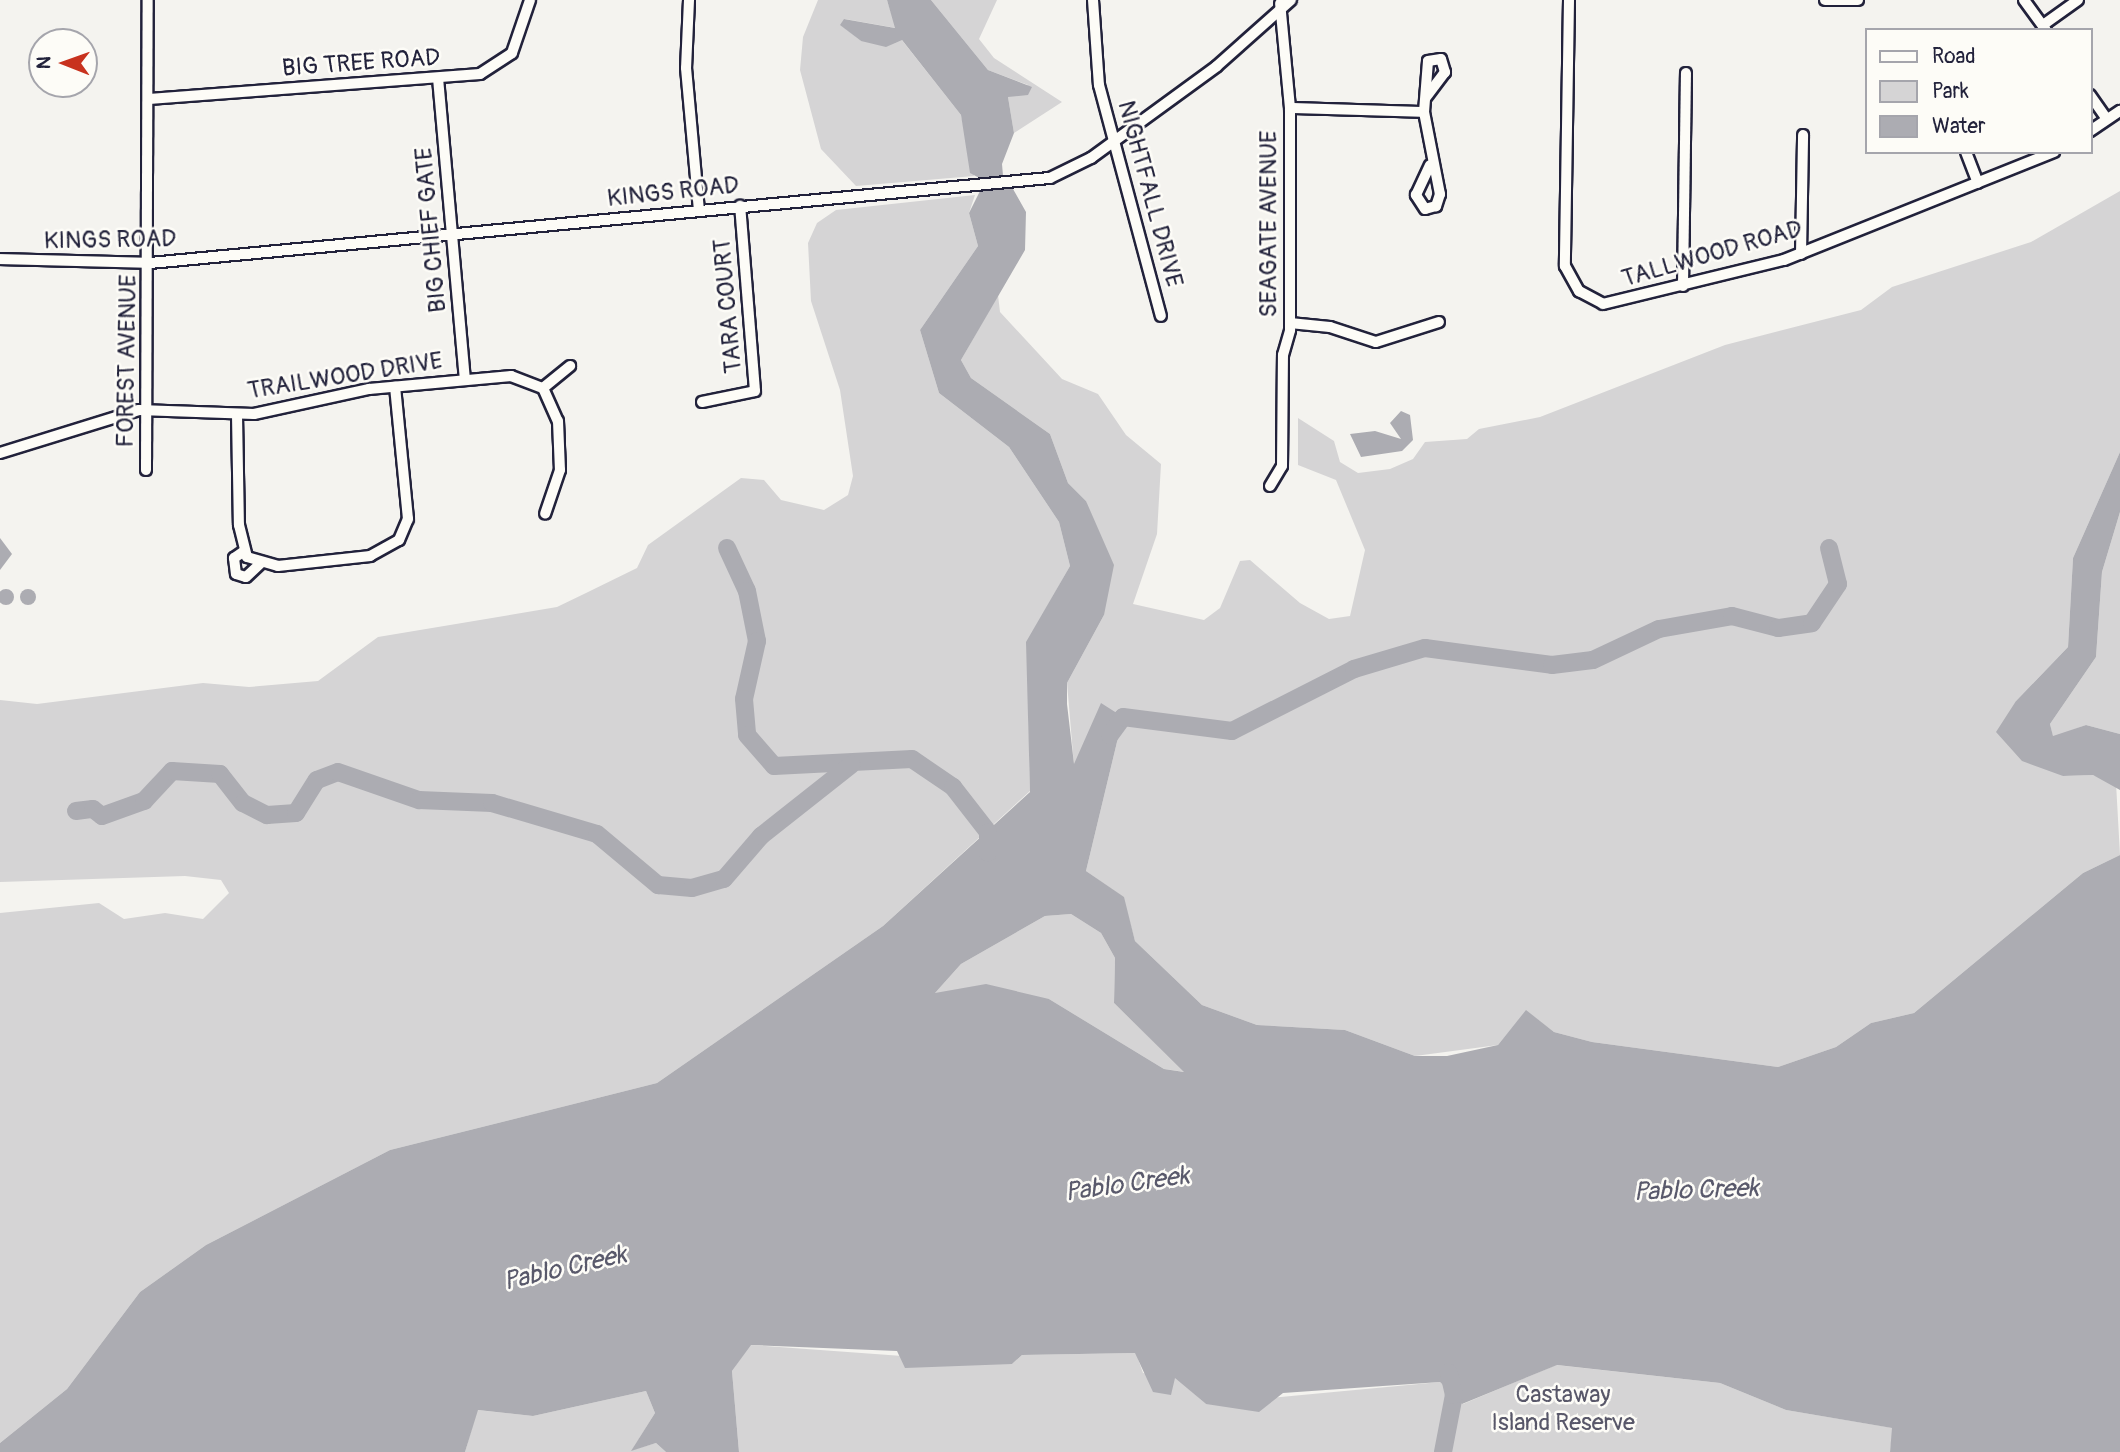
<!DOCTYPE html>
<html>
<head>
<meta charset="utf-8">
<style>
	body { margin:0 }
	#map { position:relative; width:2120px; height:1452px; overflow:hidden; background:#f4f3ef; font-family:Pangolin,sans-serif }
	div>[style] { position:absolute }
	[style*='--x'] { left:calc(var(--x)*1px); top:calc(var(--y)*1px); width:calc(var(--w)*1px); rotate:calc(var(--a)*1deg) }
	.green>* { inset:0; background:#d5d4d5 }
	.water>* { inset:0; background:#acacb2 }
	.round { border-radius:50% }
	.river>* { height:18px; margin:-9px; padding:0 9px; transform-origin:9px; border-radius:9px; background:#acacb2 }
	.roads { filter:drop-shadow(2px 0 #22223b) drop-shadow(-2px 0 #22223b) drop-shadow(0 2px #22223b) drop-shadow(0 -2px #22223b) }
	.minor>* { height:10px; margin:-5px; padding:0 5px; transform-origin:5px; border-radius:5px; background:#fdfcf7 }
	span { translate:-50% -50%; white-space:nowrap; text-align:center; line-height:1.15; -webkit-text-stroke:5px #fdfcf7; paint-order:stroke }
	.street-label { font-size:24px; color:#22223b }
	.park-label { font-size:24px; color:#585769 }
	.water-label { font-size:26px; color:#59596b; font-style:italic }
	.legend { position:absolute; left:1865px; top:28px; width:228px; height:126px; box-sizing:border-box; background:#fdfcf7; border:2px solid #a5a5ac; margin:0; padding:9px 12px; list-style:none; font-size:21px; color:#22223b }
	.legend li { display:flex; align-items:center; gap:14px; height:35px }
	.legend b { width:35px; border:2px solid #a5a5ac }
	.north { position:absolute; left:28px; top:28px; width:70px; height:70px; box-sizing:border-box; background:#fdfcf7; border:2px solid #a5a5ac; border-radius:50%; rotate:271deg; font-size:19px; font-weight:700; line-height:28px; text-align:center; color:#22223b }
	.north::after { content:''; display:block; margin:auto; width:24px; height:32px; background:#c8321e; clip-path:polygon(50% 0,100% 100%,50% 72%,0 100%) }
</style>
</head>
<body>
<div id="map">
	<div class="green">
		<div style="clip-path:polygon(818px 0,887px 0,896px 28px,845px 19px,841px 25px,861px 41px,901px 39px,961px 115px,974px 176px,856px 186px,821px 149px,800px 70px,803px 37px)"></div>
		<div style="clip-path:polygon(931px 0,997px 0,979px 39px,994px 58px,1062px 102px,1014px 133px,1008px 97px,1028px 85px,988px 70px)"></div>
		<div style="clip-path:polygon(2120px 191px,2120px 452px,2073px 558px,2068px 647px,2016px 701px,2063px 776px,2093px 775px,2116px 783px,2120px 855px,2083px 873px,1914px 1013px,1871px 1023px,1836px 1047px,1778px 1067px,1592px 1042px,1554px 1032px,1526px 1011px,1498px 1045px,1415px 1056px,1345px 1030px,1257px 1025px,1202px 1005px,1135px 941px,1123px 897px,1086px 871px,1123px 717px,1074px 766px,1067px 683px,1104px 615px,1086px 501px,1068px 483px,1050px 434px,971px 378px,961px 360px,998px 295px,1000px 312px,1062px 379px,1098px 394px,1126px 435px,1161px 464px,1157px 534px,1133px 604px,1204px 620px,1220px 608px,1240px 561px,1250px 560px,1300px 603px,1329px 619px,1350px 616px,1365px 550px,1336px 480px,1298px 465px,1298px 418px,1334px 441px,1340px 462px,1358px 473px,1390px 469px,1413px 459px,1425px 442px,1467px 439px,1479px 429px,1540px 417px,1725px 345px,1861px 310px,1892px 287px,2031px 242px)"></div>
		<div style="clip-path:polygon(975px 195px,969px 213px,978px 246px,920px 330px,939px 393px,1009px 447px,1059px 522px,1070px 566px,1027px 642px,1030px 791px,883px 926px,657px 1083px,390px 1150px,206px 1245px,140px 1292px,67px 1389px,0 1443px,0 913px,99px 903px,124px 919px,165px 913px,203px 919px,229px 893px,221px 880px,185px 876px,0 882px,0 700px,37px 704px,203px 683px,249px 687px,318px 681px,378px 637px,557px 607px,586px 593px,637px 568px,648px 545px,741px 478px,764px 480px,781px 500px,824px 510px,848px 495px,853px 476px,840px 390px,811px 301px,808px 243px,817px 223px,836px 210px)"></div>
		<div style="clip-path:polygon(2120px 512px,2120px 734px,2086px 725px,2053px 737px,2050px 724px,2096px 657px,2102px 572px)"></div>
		<div style="clip-path:polygon(1071px 914px,1101px 933px,1115px 958px,1114px 1003px,1185px 1072px,1164px 1069px,1049px 999px,934px 994px,961px 964px,1045px 916px)"></div>
		<div style="clip-path:polygon(750px 1345px,1012px 1364px,1022px 1355px,1136px 1353px,1143px 1373px,1175px 1377px,1206px 1404px,1440px 1382px,1463px 1404px,1556px 1365px,1720px 1383px,1786px 1410px,1893px 1428px,1890px 1452px,739px 1452px,732px 1371px)"></div>
		<div style="clip-path:polygon(646px 1391px,655px 1413px,632px 1450px,656px 1443px,666px 1452px,465px 1452px,477px 1410px,533px 1416px)"></div>
	</div>
	<div class="water">
		<div style="clip-path:polygon(evenodd,887px 0,931px 0,988px 70px,1032px 87px,1028px 95px,1008px 97px,1014px 133px,1002px 164px,1004px 187px,1013px 189px,1026px 212px,1025px 250px,961px 360px,971px 378px,1050px 434px,1068px 483px,1086px 501px,1114px 565px,1104px 615px,1067px 683px,1067px 704px,1074px 764px,1101px 703px,1123px 717px,1086px 871px,1124px 897px,1135px 941px,1202px 1005px,1257px 1025px,1345px 1030px,1415px 1056px,1447px 1056px,1498px 1045px,1526px 1010px,1554px 1032px,1592px 1042px,1778px 1067px,1836px 1047px,1871px 1023px,1914px 1013px,2083px 873px,2120px 855px,2120px 1452px,1890px 1452px,1892px 1428px,1786px 1410px,1720px 1383px,1557px 1365px,1462px 1404px,1440px 1382px,1283px 1393px,1259px 1412px,1206px 1404px,1175px 1378px,1171px 1395px,1153px 1392px,1135px 1353px,1022px 1355px,1012px 1364px,905px 1368px,897px 1351px,751px 1345px,732px 1371px,739px 1452px,666px 1452px,656px 1443px,631px 1451px,655px 1413px,646px 1391px,533px 1416px,478px 1410px,465px 1452px,0 1452px,0 1443px,67px 1389px,140px 1292px,206px 1245px,390px 1150px,657px 1083px,883px 926px,1030px 792px,1026px 642px,1070px 566px,1059px 522px,1009px 447px,939px 393px,920px 330px,978px 246px,969px 213px,985px 181px,970px 173px,961px 115px,902px 40px,886px 47px,861px 41px,840px 25px,844px 19px,895px 28px,887px 0,1071px 914px,1101px 933px,1115px 958px,1114px 1003px,1184px 1072px,1164px 1069px,1049px 999px,986px 984px,935px 993px,961px 964px,1045px 916px,1071px 914px)"></div>
		<div style="clip-path:polygon(1401px 411px,1410px 415px,1413px 440px,1402px 451px,1361px 457px,1350px 434px,1375px 431px,1401px 439px,1390px 423px)"></div>
		<div style="clip-path:polygon(2120px 452px,2120px 512px,2102px 572px,2096px 657px,2050px 724px,2053px 736px,2086px 725px,2120px 734px,2120px 790px,2093px 775px,2063px 776px,2022px 761px,1996px 732px,2016px 701px,2068px 647px,2073px 558px)"></div>
		<div style="clip-path:polygon(0 538px,12px 554px,0 570px)"></div>
		<div class="round" style="left:20px;top:589px;width:16px;height:16px"></div>
		<div class="round" style="left:-2px;top:589px;width:16px;height:16px"></div>
	</div>
	<div class="river">
		<div style="--x:727;--y:548;--w:47;--a:65.1"></div>
		<div style="--x:747;--y:591;--w:51;--a:78.7"></div>
		<div style="--x:757;--y:641;--w:59;--a:102.6"></div>
		<div style="--x:744;--y:699;--w:36;--a:85"></div>
		<div style="--x:747;--y:735;--w:41;--a:48.9"></div>
		<div style="--x:774;--y:766;--w:138;--a:-2.9"></div>
		<div style="--x:912;--y:759;--w:50;--a:34.3"></div>
		<div style="--x:953;--y:787;--w:57;--a:52.1"></div>
		<div style="--x:988;--y:832;--w:21;--a:90"></div>
		<div style="--x:1110;--y:735;--w:22;--a:-54"></div>
		<div style="--x:1123;--y:717;--w:110;--a:7.3"></div>
		<div style="--x:1232;--y:731;--w:137;--a:-26.9"></div>
		<div style="--x:1354;--y:669;--w:74;--a:-16.5"></div>
		<div style="--x:1425;--y:648;--w:128;--a:7.6"></div>
		<div style="--x:1552;--y:665;--w:41;--a:-7"></div>
		<div style="--x:1593;--y:660;--w:73;--a:-25.2"></div>
		<div style="--x:1659;--y:629;--w:74;--a:-10.1"></div>
		<div style="--x:1732;--y:616;--w:48;--a:14.6"></div>
		<div style="--x:1778;--y:628;--w:34;--a:-8"></div>
		<div style="--x:1812;--y:623;--w:47;--a:-56.3"></div>
		<div style="--x:1838;--y:584;--w:37;--a:-104"></div>
		<div style="--x:76;--y:811;--w:17;--a:-7"></div>
		<div style="--x:93;--y:809;--w:11;--a:38"></div>
		<div style="--x:102;--y:816;--w:45;--a:-19.7"></div>
		<div style="--x:144;--y:801;--w:41;--a:-47"></div>
		<div style="--x:172;--y:771;--w:48;--a:3.6"></div>
		<div style="--x:220;--y:774;--w:37;--a:52"></div>
		<div style="--x:243;--y:803;--w:27;--a:27"></div>
		<div style="--x:267;--y:815;--w:29;--a:-4"></div>
		<div style="--x:296;--y:813;--w:39;--a:-58"></div>
		<div style="--x:317;--y:780;--w:22;--a:-21"></div>
		<div style="--x:338;--y:772;--w:86;--a:19.1"></div>
		<div style="--x:419;--y:800;--w:73;--a:2.4"></div>
		<div style="--x:492;--y:803;--w:109;--a:16.4"></div>
		<div style="--x:597;--y:834;--w:80;--a:39.9"></div>
		<div style="--x:658;--y:885;--w:34;--a:5"></div>
		<div style="--x:692;--y:888;--w:33;--a:-16"></div>
		<div style="--x:724;--y:879;--w:57;--a:-49.3"></div>
		<div style="--x:761;--y:836;--w:115;--a:-38.3"></div>
		<div style="--x:1443;--y:1452;--w:58;--a:-79.1"></div>
		<div style="--x:1454;--y:1395;--w:23;--a:-103"></div>
	</div>
	<div class="roads">
		<div class="minor">
			<div style="--x:689;--y:0;--w:68;--a:92.5"></div>
			<div style="--x:686;--y:68;--w:143;--a:84.8"></div>
			<div style="--x:1093;--y:0;--w:85;--a:86"></div>
			<div style="--x:1099;--y:85;--w:239;--a:75"></div>
			<div style="--x:1569;--y:0;--w:266;--a:90.9"></div>
			<div style="--x:1565;--y:266;--w:29;--a:61"></div>
			<div style="--x:1579;--y:291;--w:27;--a:28"></div>
			<div style="--x:1603;--y:304;--w:186;--a:-13.7"></div>
			<div style="--x:1784;--y:260;--w:291;--a:-21.8"></div>
			<div style="--x:1825;--y:0;--w:33;--a:0"></div>
			<div style="--x:2024;--y:0;--w:37;--a:54"></div>
			<div style="--x:2043;--y:25;--w:43;--a:-35.5"></div>
			<div style="--x:438;--y:78;--w:301;--a:84.9"></div>
			<div style="--x:2090;--y:95;--w:29;--a:55"></div>
			<div style="--x:149;--y:99;--w:332;--a:-4.3"></div>
			<div style="--x:480;--y:74;--w:38;--a:-33"></div>
			<div style="--x:512;--y:53;--w:56;--a:-71.2"></div>
			<div style="--x:1290;--y:108;--w:134;--a:1.7"></div>
			<div style="--x:1424;--y:112;--w:84;--a:79"></div>
			<div style="--x:1440;--y:194;--w:13;--a:108"></div>
			<div style="--x:1436;--y:206;--w:11;--a:165"></div>
			<div style="--x:1425;--y:209;--w:17;--a:-123"></div>
			<div style="--x:1416;--y:195;--w:33;--a:-65"></div>
			<div style="--x:1424;--y:112;--w:51;--a:-85.5"></div>
			<div style="--x:1428;--y:61;--w:13;--a:-9"></div>
			<div style="--x:1441;--y:59;--w:14;--a:73"></div>
			<div style="--x:1445;--y:72;--w:31;--a:127"></div>
			<div style="--x:2090;--y:131;--w:36;--a:-34"></div>
			<div style="--x:1966;--y:152;--w:33;--a:69"></div>
			<div style="--x:1801;--y:254;--w:119;--a:-89"></div>
			<div style="--x:0;--y:259;--w:150;--a:1.5"></div>
			<div style="--x:150;--y:263;--w:904;--a:-5.4"></div>
			<div style="--x:1050;--y:178;--w:46;--a:-26"></div>
			<div style="--x:1091;--y:158;--w:156;--a:-36.1"></div>
			<div style="--x:1217;--y:66;--w:99;--a:-41.7"></div>
			<div style="--x:1683;--y:286;--w:213;--a:-89.2"></div>
			<div style="--x:1290;--y:323;--w:40;--a:5.7"></div>
			<div style="--x:1330;--y:327;--w:48;--a:18.1"></div>
			<div style="--x:1376;--y:342;--w:66;--a:-17.6"></div>
			<div style="--x:543;--y:388;--w:35;--a:-39"></div>
			<div style="--x:702;--y:402;--w:54;--a:-11.7"></div>
			<div style="--x:755;--y:391;--w:186;--a:-94.6"></div>
			<div style="--x:237;--y:415;--w:110;--a:89"></div>
			<div style="--x:239;--y:525;--w:33;--a:76"></div>
			<div style="--x:247;--y:557;--w:32;--a:16"></div>
			<div style="--x:278;--y:566;--w:93;--a:-6.2"></div>
			<div style="--x:370;--y:556;--w:33;--a:-29"></div>
			<div style="--x:399;--y:540;--w:23;--a:-67"></div>
			<div style="--x:408;--y:519;--w:133;--a:-95.6"></div>
			<div style="--x:0;--y:453;--w:145;--a:-17.2"></div>
			<div style="--x:139;--y:410;--w:115;--a:2"></div>
			<div style="--x:254;--y:414;--w:118;--a:-12.3"></div>
			<div style="--x:369;--y:389;--w:143;--a:-5.2"></div>
			<div style="--x:511;--y:376;--w:34;--a:21"></div>
			<div style="--x:543;--y:388;--w:36;--a:66"></div>
			<div style="--x:558;--y:421;--w:49;--a:87.7"></div>
			<div style="--x:560;--y:470;--w:46;--a:108.8"></div>
			<div style="--x:146;--y:470;--w:470;--a:-89.8"></div>
			<div style="--x:1270;--y:486;--w:23;--a:-59"></div>
			<div style="--x:1282;--y:466;--w:111;--a:-89.5"></div>
			<div style="--x:1283;--y:355;--w:26;--a:-74"></div>
			<div style="--x:1290;--y:330;--w:222;--a:-90"></div>
			<div style="--x:1290;--y:108;--w:105;--a:-95.4"></div>
			<div style="--x:243;--y:552;--w:11;--a:146"></div>
			<div style="--x:234;--y:558;--w:16;--a:83"></div>
			<div style="--x:236;--y:574;--w:10;--a:17"></div>
			<div style="--x:246;--y:577;--w:21;--a:-43"></div>
		</div>
	</div>
	<div class="street-label">
		<span style="left:361px;top:63px;rotate:-4deg">BIG TREE ROAD</span>
		<span style="left:673px;top:192px;rotate:-6deg">KINGS ROAD</span>
		<span style="left:1150px;top:194px;rotate:75deg">NIGHTFALL DRIVE</span>
		<span style="left:1269px;top:224px;rotate:-90deg">SEAGATE AVENUE</span>
		<span style="left:431px;top:230px;rotate:-95deg">BIG CHIEF GATE</span>
		<span style="left:110px;top:240px;rotate:-1deg">KINGS ROAD</span>
		<span style="left:1712px;top:254px;rotate:-16deg">TALLWOOD ROAD</span>
		<span style="left:728px;top:306px;rotate:-95deg">TARA COURT</span>
		<span style="left:127px;top:361px;rotate:-89deg">FOREST AVENUE</span>
		<span style="left:345px;top:376px;rotate:-9deg">TRAILWOOD DRIVE</span>
	</div>
	<div class="park-label">
		<span style="left:1563px;top:1409px">Castaway<br>Island Reserve</span>
	</div>
	<div class="water-label">
		<span style="left:1127px;top:1185px;rotate:-8deg">Pablo Creek</span>
		<span style="left:1696px;top:1191px;rotate:-2deg">Pablo Creek</span>
		<span style="left:565px;top:1269px;rotate:-13deg">Pablo Creek</span>
	</div>
	<ul class="legend">
	<li><b style="height:9px;background:#fdfcf7"></b>Road</li>
	<li><b style="height:19px;background:#d5d4d5"></b>Park</li>
	<li><b style="height:19px;background:#acacb2"></b>Water</li>
	</ul>
	<div class="north">N</div>
</div>
</body>
</html>
